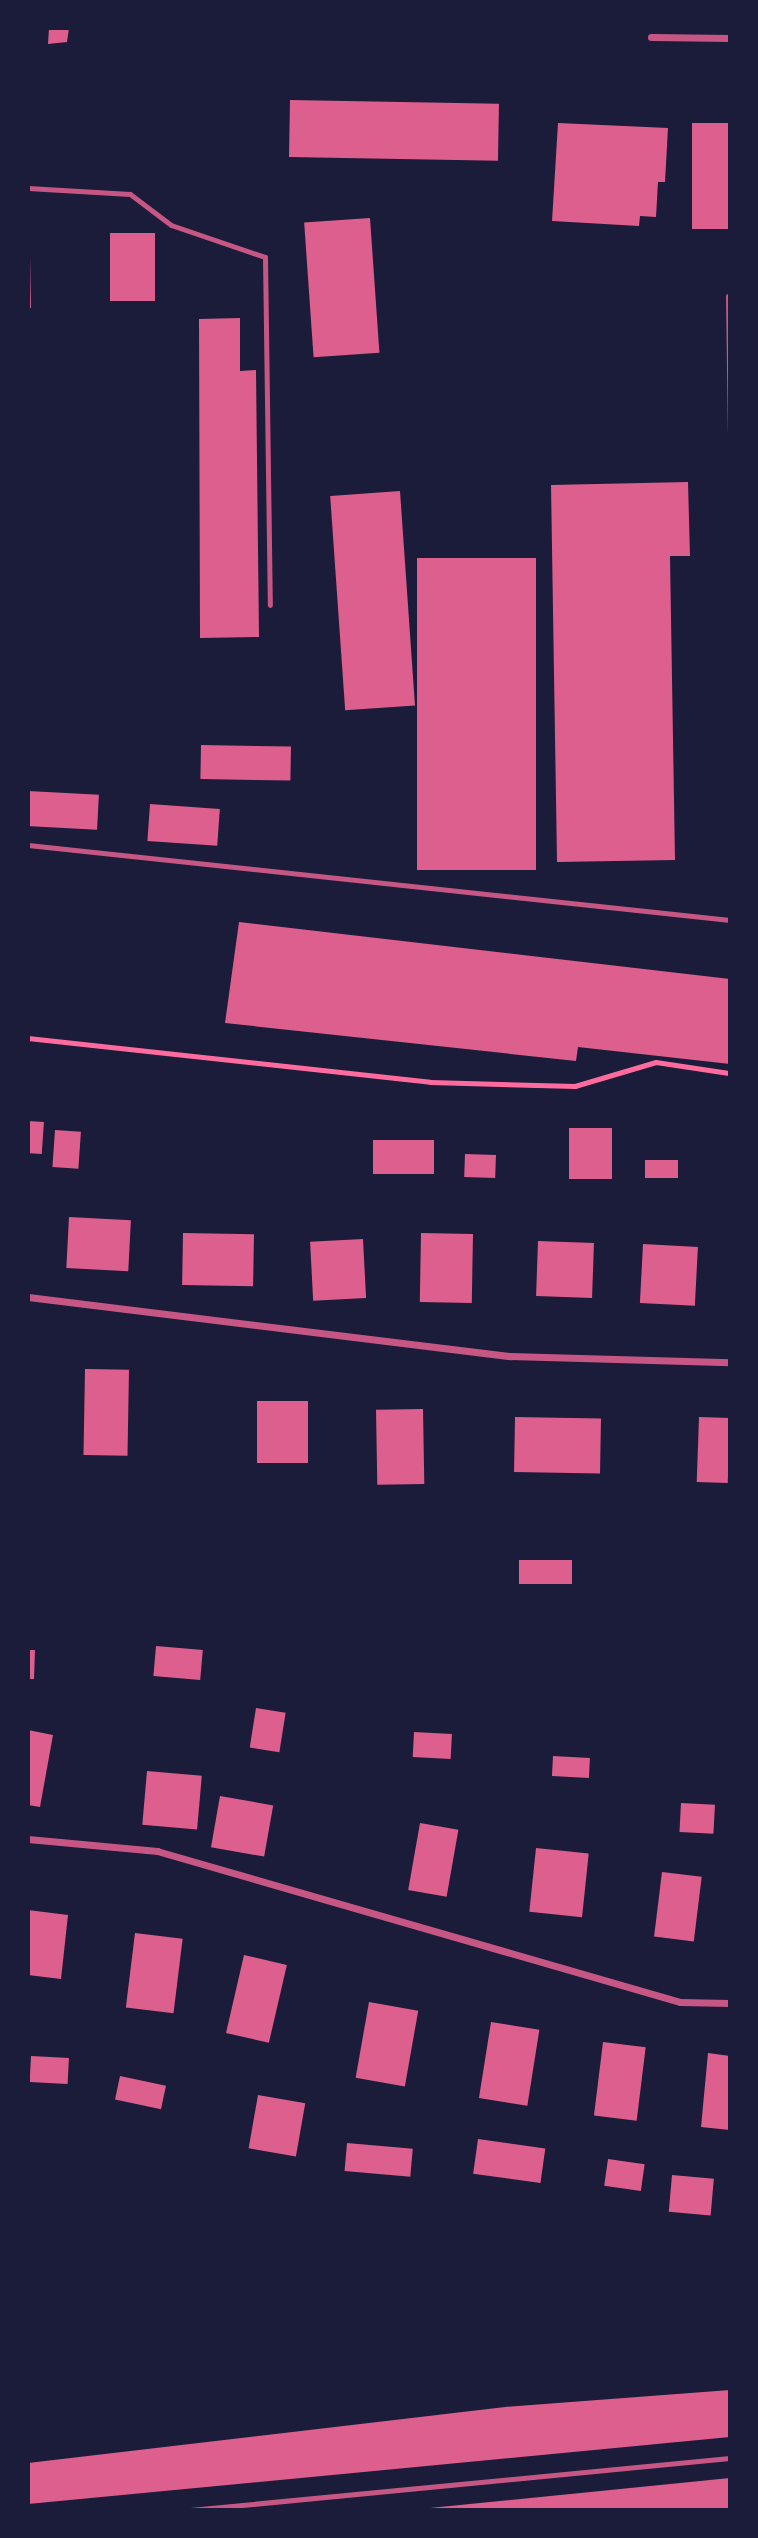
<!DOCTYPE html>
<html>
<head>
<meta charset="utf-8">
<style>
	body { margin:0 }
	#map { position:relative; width:758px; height:2538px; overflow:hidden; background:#1b1b3a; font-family:Bitter,serif }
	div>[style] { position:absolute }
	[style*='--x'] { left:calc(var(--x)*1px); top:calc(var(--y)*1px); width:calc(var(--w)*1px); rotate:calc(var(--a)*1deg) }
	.building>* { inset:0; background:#dd5f8e; transform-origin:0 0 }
	.path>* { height:4.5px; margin:-2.25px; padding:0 2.25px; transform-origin:2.25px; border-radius:2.25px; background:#ff6b9d }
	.service>* { height:5px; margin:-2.5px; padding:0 2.5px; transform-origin:2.5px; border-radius:2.5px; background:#c65784 }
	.minor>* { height:7px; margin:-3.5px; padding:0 3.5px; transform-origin:3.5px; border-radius:3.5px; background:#c65784 }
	span { translate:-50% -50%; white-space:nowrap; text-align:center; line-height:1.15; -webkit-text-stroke:5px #1b1b3a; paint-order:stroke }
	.frame { position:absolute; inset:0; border:30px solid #1b1b3a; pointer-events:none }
</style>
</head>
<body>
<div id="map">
	<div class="building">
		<div style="clip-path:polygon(49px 28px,69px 28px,67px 42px,48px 44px)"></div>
		<div style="left:290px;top:100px;width:209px;height:57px;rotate:1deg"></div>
		<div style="clip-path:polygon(558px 123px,668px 128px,665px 182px,658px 182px,656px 217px,640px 216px,639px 226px,552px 221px)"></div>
		<div style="left:730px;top:123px;width:106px;height:38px;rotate:90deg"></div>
		<div style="left:370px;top:218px;width:135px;height:66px;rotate:86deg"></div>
		<div style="left:110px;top:233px;width:45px;height:68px"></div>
		<div style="clip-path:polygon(28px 256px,30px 256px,31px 308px,28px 308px)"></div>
		<div style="clip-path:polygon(240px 318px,240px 371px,256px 370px,259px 637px,200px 638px,199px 319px)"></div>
		<div style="clip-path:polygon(688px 482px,690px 556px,670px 556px,675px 860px,557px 862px,551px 485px)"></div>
		<div style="left:400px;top:491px;width:215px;height:70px;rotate:86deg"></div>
		<div style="left:417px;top:558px;width:119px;height:312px"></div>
		<div style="left:201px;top:745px;width:90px;height:34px;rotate:1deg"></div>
		<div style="left:28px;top:791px;width:71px;height:35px;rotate:3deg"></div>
		<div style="left:150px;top:804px;width:70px;height:37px;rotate:4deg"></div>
		<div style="clip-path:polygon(239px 922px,730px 979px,730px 1064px,578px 1047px,576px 1061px,225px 1023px)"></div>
		<div style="left:28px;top:1121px;width:16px;height:32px;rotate:4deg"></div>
		<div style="left:569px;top:1128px;width:43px;height:51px"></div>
		<div style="left:55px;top:1130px;width:26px;height:37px;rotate:4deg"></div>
		<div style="left:373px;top:1140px;width:61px;height:34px"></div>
		<div style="left:465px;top:1154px;width:31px;height:23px;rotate:2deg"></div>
		<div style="left:645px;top:1160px;width:33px;height:18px"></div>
		<div style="left:69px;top:1217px;width:62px;height:51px;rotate:3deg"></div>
		<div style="left:183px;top:1233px;width:71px;height:52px;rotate:1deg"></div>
		<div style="left:421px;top:1233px;width:52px;height:69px;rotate:1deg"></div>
		<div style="left:363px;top:1239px;width:59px;height:53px;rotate:87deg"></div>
		<div style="left:538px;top:1241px;width:56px;height:55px;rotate:2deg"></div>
		<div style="left:643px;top:1244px;width:55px;height:59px;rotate:3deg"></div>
		<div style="left:85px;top:1369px;width:44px;height:86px;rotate:1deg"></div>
		<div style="left:257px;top:1401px;width:51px;height:62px"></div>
		<div style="left:423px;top:1409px;width:75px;height:47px;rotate:89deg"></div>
		<div style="left:515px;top:1417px;width:86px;height:55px;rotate:1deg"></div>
		<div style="left:699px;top:1417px;width:31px;height:65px;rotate:2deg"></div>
		<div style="left:519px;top:1560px;width:53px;height:24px"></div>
		<div style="left:156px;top:1646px;width:47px;height:30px;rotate:5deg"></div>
		<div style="clip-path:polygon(28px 1650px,35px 1650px,34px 1679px,28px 1679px)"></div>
		<div style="left:256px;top:1708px;width:30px;height:40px;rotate:9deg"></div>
		<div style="clip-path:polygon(28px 1730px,53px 1735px,40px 1807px,28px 1805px)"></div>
		<div style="left:414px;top:1732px;width:38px;height:25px;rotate:3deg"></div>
		<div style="left:553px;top:1756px;width:37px;height:20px;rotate:3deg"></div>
		<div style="left:147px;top:1771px;width:55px;height:54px;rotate:5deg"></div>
		<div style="left:220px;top:1796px;width:54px;height:52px;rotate:10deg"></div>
		<div style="left:681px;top:1803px;width:34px;height:29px;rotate:3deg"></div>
		<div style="left:420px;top:1823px;width:39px;height:68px;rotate:10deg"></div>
		<div style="left:536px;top:1848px;width:53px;height:64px;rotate:6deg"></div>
		<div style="left:662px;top:1872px;width:40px;height:65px;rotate:7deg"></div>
		<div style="clip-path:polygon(28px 1910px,68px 1915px,61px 1979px,28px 1975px)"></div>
		<div style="left:135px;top:1933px;width:48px;height:75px;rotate:7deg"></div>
		<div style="left:244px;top:1955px;width:44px;height:80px;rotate:13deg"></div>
		<div style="left:369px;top:2002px;width:50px;height:77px;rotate:10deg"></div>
		<div style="left:491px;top:2022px;width:49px;height:77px;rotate:9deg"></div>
		<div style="left:603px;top:2042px;width:43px;height:74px;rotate:7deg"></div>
		<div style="clip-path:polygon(708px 2053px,730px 2056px,730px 2130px,701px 2127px)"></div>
		<div style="left:31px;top:2056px;width:38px;height:26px;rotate:3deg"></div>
		<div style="left:120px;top:2076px;width:47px;height:24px;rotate:12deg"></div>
		<div style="left:258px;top:2095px;width:48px;height:54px;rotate:10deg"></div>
		<div style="left:478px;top:2139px;width:68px;height:35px;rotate:8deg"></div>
		<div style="left:347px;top:2143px;width:66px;height:28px;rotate:5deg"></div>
		<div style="left:608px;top:2159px;width:37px;height:27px;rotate:8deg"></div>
		<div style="left:672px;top:2175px;width:42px;height:37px;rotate:5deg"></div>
		<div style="clip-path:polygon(730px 2390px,730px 2437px,28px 2504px,28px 2463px,505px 2407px)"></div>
		<div style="clip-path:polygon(730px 2478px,730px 2510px,430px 2510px,430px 2508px)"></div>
	</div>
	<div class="path">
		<div style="--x:28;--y:1038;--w:404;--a:6.2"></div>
		<div style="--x:430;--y:1082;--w:145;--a:1.6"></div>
		<div style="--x:575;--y:1086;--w:84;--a:-16.5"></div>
		<div style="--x:656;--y:1062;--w:75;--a:8.5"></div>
	</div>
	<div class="service">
		<div style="--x:28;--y:188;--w:102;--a:3.4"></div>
		<div style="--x:130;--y:194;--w:51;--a:37.1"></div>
		<div style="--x:171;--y:225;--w:99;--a:18.8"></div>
		<div style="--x:265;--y:257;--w:348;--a:89.2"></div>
		<div style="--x:728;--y:296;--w:136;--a:89.2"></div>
		<div style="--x:28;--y:845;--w:706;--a:6.1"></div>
		<div style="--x:190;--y:2510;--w:542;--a:-5.5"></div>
	</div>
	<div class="minor">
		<div style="--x:651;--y:37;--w:79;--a:0.7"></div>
		<div style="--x:28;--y:1297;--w:486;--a:7"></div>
		<div style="--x:510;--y:1356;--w:220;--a:1.6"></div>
		<div style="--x:28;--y:1839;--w:130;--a:5.3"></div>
		<div style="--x:157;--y:1851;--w:544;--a:16.1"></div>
		<div style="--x:680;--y:2002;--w:50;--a:1.1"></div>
	</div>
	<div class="frame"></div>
</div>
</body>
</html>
